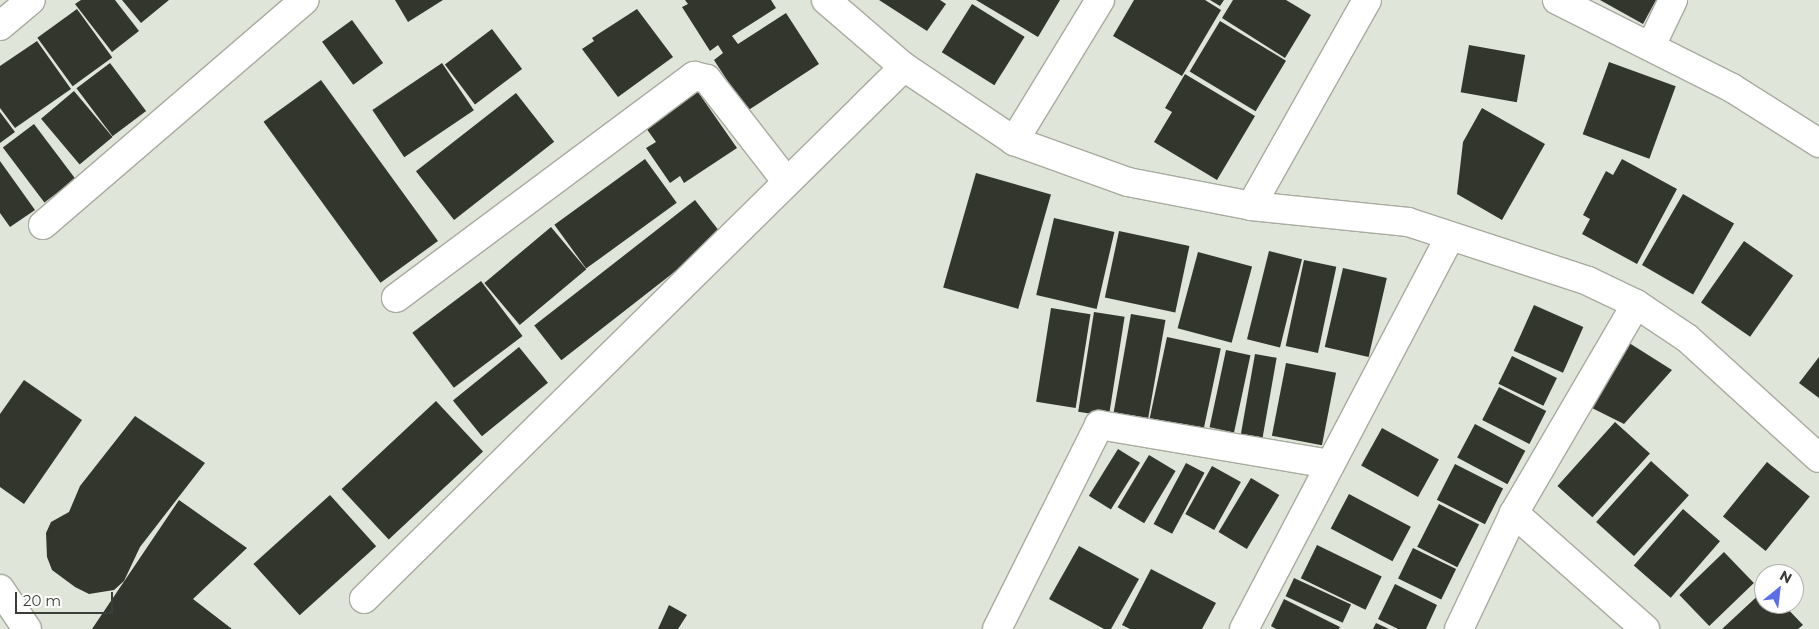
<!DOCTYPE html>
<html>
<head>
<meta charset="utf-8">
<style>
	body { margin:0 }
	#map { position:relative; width:1819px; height:629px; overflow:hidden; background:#e0e5d9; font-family:Montserrat,sans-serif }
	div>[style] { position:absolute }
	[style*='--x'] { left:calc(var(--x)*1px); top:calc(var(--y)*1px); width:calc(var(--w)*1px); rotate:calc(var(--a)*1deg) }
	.building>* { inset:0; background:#33362d; transform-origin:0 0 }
	.roads { filter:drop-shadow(1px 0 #a7aba0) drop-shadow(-1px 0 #a7aba0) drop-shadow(0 1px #a7aba0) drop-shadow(0 -1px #a7aba0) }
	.street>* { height:28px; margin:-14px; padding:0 14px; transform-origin:14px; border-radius:14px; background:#fff }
	.secondary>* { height:28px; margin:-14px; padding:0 14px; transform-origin:14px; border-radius:14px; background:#fff }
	span { translate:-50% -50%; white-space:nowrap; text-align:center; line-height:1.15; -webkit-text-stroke:5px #fff; paint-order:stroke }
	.north { position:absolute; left:1754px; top:564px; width:50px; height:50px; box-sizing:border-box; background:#fff; border:1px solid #b1b1af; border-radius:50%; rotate:29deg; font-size:14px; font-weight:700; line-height:20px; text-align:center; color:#3b3d38 }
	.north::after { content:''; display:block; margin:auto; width:18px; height:22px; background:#5c6fe6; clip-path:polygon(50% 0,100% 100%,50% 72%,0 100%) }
	.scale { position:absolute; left:15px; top:592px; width:98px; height:22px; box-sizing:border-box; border:2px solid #3b3d38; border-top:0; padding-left:6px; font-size:15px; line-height:18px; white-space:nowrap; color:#3b3d38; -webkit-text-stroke:4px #fff; paint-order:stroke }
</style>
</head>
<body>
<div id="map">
	<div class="building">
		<div style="clip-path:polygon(81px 0,115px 0,139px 31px,112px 52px,75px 4px)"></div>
		<div style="clip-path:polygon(122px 0,169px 0,141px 23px)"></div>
		<div style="clip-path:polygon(395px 0,443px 0,408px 22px)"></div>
		<div style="clip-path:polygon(685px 0,771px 0,776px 8px,732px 36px,738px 44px,786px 13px,819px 64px,747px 111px,714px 60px,723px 53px,718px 45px,710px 51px,682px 7px,688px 4px)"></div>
		<div style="clip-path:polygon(879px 0,940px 0,946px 4px,927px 31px)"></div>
		<div style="clip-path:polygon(976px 0,1060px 0,1038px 37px)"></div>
		<div style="clip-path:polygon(1134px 0,1205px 0,1221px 10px,1182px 76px,1113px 36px)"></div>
		<div style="clip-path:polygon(1210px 0,1224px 0,1220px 6px)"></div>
		<div style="clip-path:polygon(1233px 0,1286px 0,1311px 15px,1285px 58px,1222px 18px)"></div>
		<div style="clip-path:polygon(1600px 0,1656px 0,1643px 24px)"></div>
		<div style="left:972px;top:4px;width:62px;height:57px;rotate:32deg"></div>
		<div style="left:77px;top:9px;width:60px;height:49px;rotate:54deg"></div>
		<div style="clip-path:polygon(637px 9px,673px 57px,618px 97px,582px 49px,594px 41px,592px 38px)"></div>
		<div style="left:352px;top:20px;width:53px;height:37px;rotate:54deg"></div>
		<div style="left:1220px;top:21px;width:77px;height:59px;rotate:31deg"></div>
		<div style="left:492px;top:29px;width:50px;height:59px;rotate:53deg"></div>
		<div style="clip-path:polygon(37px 41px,71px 89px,15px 128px,0 108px,0 66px)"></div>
		<div style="left:1469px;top:45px;width:57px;height:48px;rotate:10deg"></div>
		<div style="left:1609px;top:62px;width:71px;height:77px;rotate:20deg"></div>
		<div style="left:110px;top:63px;width:60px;height:42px;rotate:53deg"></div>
		<div style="left:442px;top:63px;width:57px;height:84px;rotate:56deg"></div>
		<div style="clip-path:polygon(1185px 74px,1255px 116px,1217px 180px,1154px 142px,1172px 112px,1165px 108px)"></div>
		<div style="left:321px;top:80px;width:199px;height:71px;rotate:54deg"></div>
		<div style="left:74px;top:91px;width:60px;height:43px;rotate:50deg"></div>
		<div style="clip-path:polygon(698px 92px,737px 148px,684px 183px,680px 176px,670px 183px,646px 148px,656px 142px,646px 128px)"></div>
		<div style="left:516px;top:93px;width:62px;height:127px;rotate:52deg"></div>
		<div style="clip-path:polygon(1482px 108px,1545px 144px,1502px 220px,1457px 194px,1463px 142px)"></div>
		<div style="clip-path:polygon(0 112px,15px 132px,0 143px)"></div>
		<div style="left:34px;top:124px;width:69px;height:39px;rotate:53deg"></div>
		<div style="left:645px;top:159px;width:54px;height:112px;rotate:54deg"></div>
		<div style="clip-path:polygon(1622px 159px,1677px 189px,1637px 264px,1582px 234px,1590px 219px,1583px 215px,1606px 171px,1613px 175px)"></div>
		<div style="clip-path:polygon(0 161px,35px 210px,10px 227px,0 213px)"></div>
		<div style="left:976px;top:173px;width:78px;height:119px;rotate:16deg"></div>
		<div style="left:1683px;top:194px;width:59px;height:82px;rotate:30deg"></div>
		<div style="left:695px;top:200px;width:44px;height:204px;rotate:52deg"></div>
		<div style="left:1054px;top:218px;width:62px;height:79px;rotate:13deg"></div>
		<div style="left:551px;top:227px;width:55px;height:87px;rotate:50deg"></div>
		<div style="left:1119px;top:231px;width:72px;height:68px;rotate:12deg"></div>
		<div style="left:1744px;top:241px;width:60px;height:75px;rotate:35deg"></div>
		<div style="left:1269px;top:251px;width:34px;height:91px;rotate:14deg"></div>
		<div style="left:1198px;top:252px;width:56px;height:79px;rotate:15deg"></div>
		<div style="left:1304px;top:260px;width:33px;height:88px;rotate:12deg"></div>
		<div style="left:1343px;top:268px;width:45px;height:81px;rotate:13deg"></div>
		<div style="left:481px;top:281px;width:69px;height:86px;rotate:53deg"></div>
		<div style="left:1534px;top:305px;width:54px;height:50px;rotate:24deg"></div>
		<div style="left:1051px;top:308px;width:40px;height:95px;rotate:9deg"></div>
		<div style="left:1094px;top:312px;width:31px;height:101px;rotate:9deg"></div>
		<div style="left:1131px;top:314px;width:35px;height:103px;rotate:10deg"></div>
		<div style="left:1167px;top:337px;width:55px;height:87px;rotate:12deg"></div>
		<div style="clip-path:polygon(1626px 341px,1672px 370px,1624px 424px,1586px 405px)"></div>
		<div style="left:519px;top:347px;width:46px;height:85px;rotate:51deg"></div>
		<div style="left:1226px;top:350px;width:25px;height:79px;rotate:12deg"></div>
		<div style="left:1255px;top:354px;width:22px;height:83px;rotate:10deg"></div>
		<div style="left:1512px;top:356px;width:50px;height:31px;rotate:26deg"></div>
		<div style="clip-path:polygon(1819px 357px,1819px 398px,1799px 383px)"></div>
		<div style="left:1286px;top:363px;width:51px;height:74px;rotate:11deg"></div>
		<div style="clip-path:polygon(24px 380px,82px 420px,24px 504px,0 487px,0 414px)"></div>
		<div style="left:1499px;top:387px;width:53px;height:37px;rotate:27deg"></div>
		<div style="left:436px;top:401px;width:69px;height:129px;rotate:47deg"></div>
		<div style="clip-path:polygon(135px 416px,205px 463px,140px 547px,124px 581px,114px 590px,89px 594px,75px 587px,52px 570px,47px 557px,46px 533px,51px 522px,69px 512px,80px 486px)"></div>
		<div style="left:1615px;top:422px;width:47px;height:86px;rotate:42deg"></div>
		<div style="left:1475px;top:424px;width:57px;height:38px;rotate:28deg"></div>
		<div style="left:1382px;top:428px;width:65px;height:43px;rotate:29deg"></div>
		<div style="left:1118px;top:449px;width:26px;height:55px;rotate:32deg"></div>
		<div style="left:1149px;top:455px;width:31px;height:61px;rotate:31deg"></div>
		<div style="left:1651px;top:461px;width:51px;height:82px;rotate:42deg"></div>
		<div style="left:1767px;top:462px;width:55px;height:70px;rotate:39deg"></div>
		<div style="left:1186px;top:463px;width:21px;height:69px;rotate:28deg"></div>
		<div style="left:1455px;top:464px;width:54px;height:40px;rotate:27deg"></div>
		<div style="left:1212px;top:466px;width:33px;height:55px;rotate:29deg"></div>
		<div style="left:1251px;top:478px;width:33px;height:63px;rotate:31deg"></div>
		<div style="left:1349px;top:494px;width:70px;height:39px;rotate:28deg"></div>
		<div style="left:330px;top:495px;width:69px;height:103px;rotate:48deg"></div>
		<div style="clip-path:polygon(179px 500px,247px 548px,193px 599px,232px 629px,92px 629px)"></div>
		<div style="left:1439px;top:504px;width:45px;height:48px;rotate:27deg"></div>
		<div style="left:1683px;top:509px;width:49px;height:75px;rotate:41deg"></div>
		<div style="left:1317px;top:545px;width:72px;height:37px;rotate:26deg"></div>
		<div style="clip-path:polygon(1079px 546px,1139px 579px,1111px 629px,1104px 629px,1049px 599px)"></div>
		<div style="left:1413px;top:548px;width:48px;height:34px;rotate:26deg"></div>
		<div style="left:1724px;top:552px;width:43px;height:62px;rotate:46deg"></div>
		<div style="clip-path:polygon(1151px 569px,1216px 603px,1202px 629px,1130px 629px,1122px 625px)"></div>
		<div style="left:1294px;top:578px;width:63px;height:20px;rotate:25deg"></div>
		<div style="clip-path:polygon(1395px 584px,1437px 605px,1426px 629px,1398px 629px,1378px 619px)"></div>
		<div style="clip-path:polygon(1764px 590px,1764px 604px,1783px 604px,1803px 625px,1798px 629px,1722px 629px)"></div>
		<div style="clip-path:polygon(1284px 599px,1340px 627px,1339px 629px,1276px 629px,1271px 626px)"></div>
		<div style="clip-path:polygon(669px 605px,687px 615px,678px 629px,658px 629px)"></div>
		<div style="clip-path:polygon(1376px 623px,1389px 629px,1373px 629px)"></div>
	</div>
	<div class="roads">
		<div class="street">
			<div style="--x:826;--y:0;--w:103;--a:40.7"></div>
			<div style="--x:904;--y:67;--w:133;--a:33.9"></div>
			<div style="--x:1014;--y:141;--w:121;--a:19.8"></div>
			<div style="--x:1128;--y:182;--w:125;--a:11"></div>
			<div style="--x:1251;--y:206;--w:158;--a:5.8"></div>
			<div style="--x:1408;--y:222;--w:189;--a:18.1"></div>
			<div style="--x:1588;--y:281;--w:53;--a:25.6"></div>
			<div style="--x:1636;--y:304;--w:61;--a:33.7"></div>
			<div style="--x:1687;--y:338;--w:178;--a:42.3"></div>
			<div style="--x:1557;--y:0;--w:196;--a:26.7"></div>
			<div style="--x:1732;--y:88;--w:103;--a:32.3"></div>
			<div style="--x:0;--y:26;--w:40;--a:-40"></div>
			<div style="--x:1651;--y:46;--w:51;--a:-64.4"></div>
			<div style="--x:1014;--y:141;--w:165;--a:-58.6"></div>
			<div style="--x:1251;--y:206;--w:236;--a:-60.6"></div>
			<div style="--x:43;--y:225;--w:345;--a:-40.7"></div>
			<div style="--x:396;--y:298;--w:372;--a:-36.7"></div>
			<div style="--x:694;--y:76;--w:13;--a:13"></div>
			<div style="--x:707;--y:79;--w:129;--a:52.2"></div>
			<div style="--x:1514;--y:513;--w:175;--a:41.5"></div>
			<div style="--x:364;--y:599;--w:758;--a:-44.57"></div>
			<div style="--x:997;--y:629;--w:228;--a:-63.4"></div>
			<div style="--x:1099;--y:425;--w:234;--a:9.6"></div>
			<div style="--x:1244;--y:629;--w:443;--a:-62.3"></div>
			<div style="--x:1459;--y:629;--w:128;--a:-64.6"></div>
			<div style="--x:1514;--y:513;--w:242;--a:-59.7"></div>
		</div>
		<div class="secondary">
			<div style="--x:0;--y:589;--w:48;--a:56"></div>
		</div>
	</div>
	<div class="north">N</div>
	<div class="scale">20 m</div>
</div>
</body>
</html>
